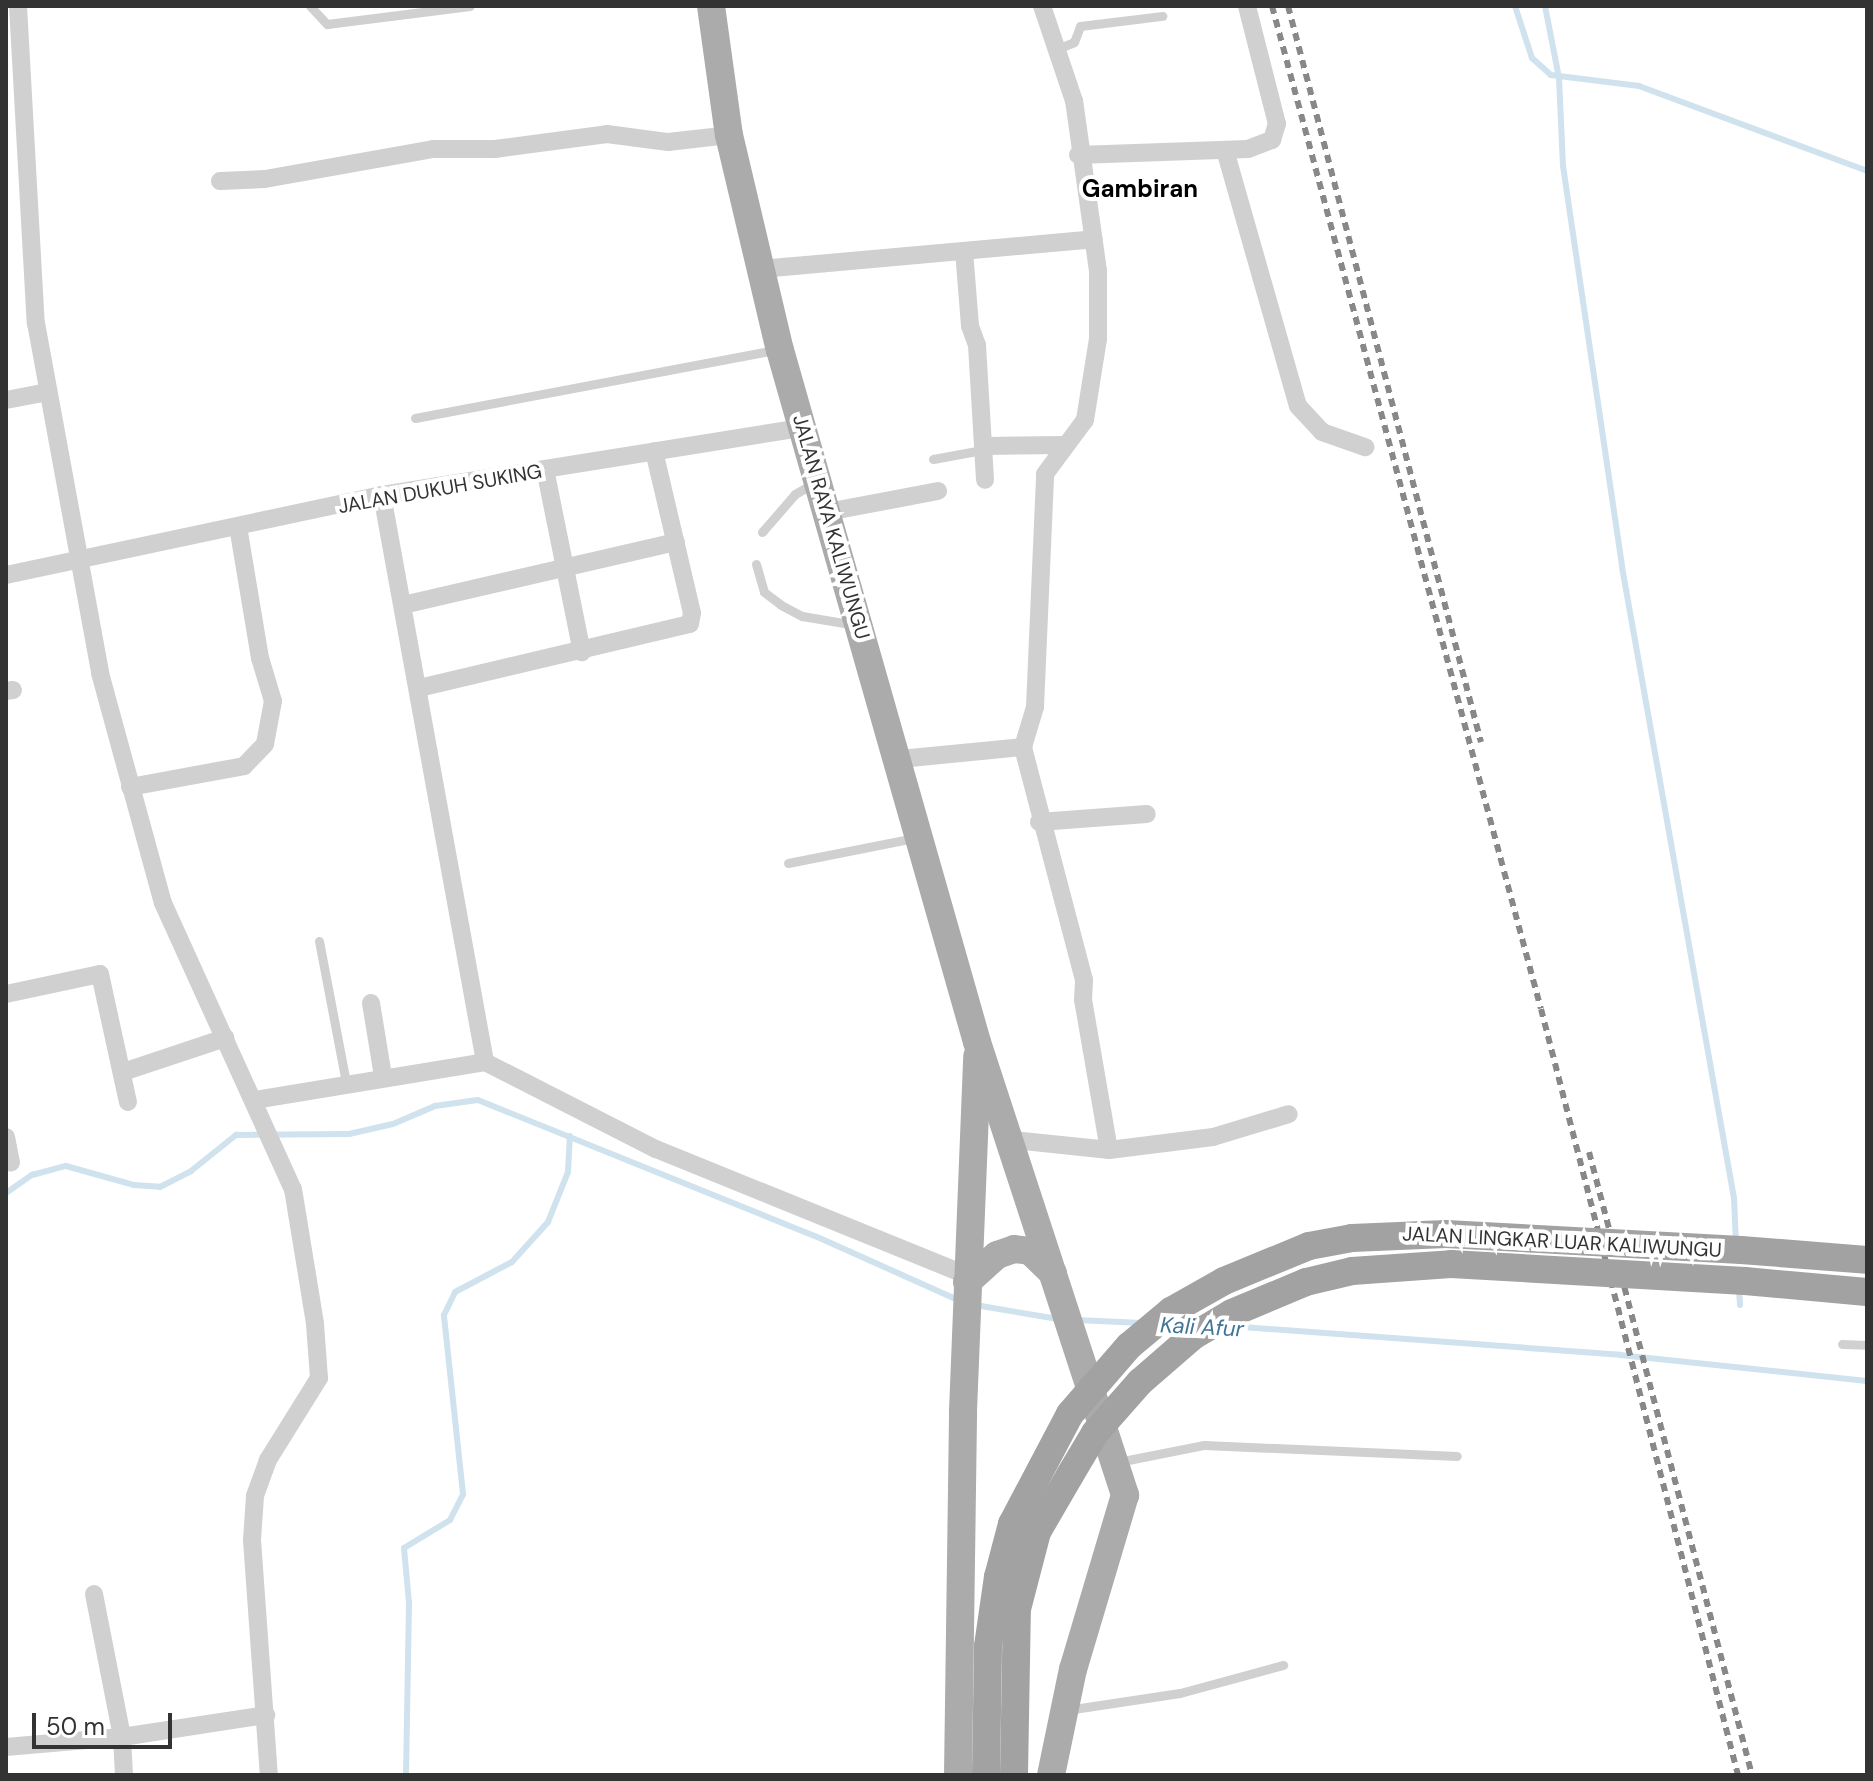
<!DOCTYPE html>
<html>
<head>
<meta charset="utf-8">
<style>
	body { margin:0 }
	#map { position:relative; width:1873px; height:1781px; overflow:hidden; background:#fff; font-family:"DM Sans",sans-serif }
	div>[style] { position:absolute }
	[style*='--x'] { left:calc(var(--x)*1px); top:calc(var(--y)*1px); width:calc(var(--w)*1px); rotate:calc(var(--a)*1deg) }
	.stream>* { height:6px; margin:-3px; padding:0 3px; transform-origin:3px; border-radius:3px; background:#cfe2ee }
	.service>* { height:9px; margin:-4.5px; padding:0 4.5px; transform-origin:4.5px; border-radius:4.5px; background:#d0d0d0 }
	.minor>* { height:18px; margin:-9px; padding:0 9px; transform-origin:9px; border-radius:9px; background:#d0d0d0 }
	.primary>* { height:28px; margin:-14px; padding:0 14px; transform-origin:14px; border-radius:14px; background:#ababab }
	.trunk>* { height:28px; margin:-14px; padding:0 14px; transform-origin:14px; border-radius:14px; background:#a2a2a2 }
	.rail>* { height:6px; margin-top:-3px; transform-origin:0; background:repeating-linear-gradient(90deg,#888 0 8px,transparent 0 14px) }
	.trunk-bridge>* { height:28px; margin:-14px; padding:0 14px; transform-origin:14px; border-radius:14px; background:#a2a2a2 }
	span { translate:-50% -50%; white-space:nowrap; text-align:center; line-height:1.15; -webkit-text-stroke:8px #fff; paint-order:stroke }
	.street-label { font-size:20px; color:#333 }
	.water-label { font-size:22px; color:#3f7597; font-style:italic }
	.quarter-label { font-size:24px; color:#000; font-weight:700 }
	.frame { position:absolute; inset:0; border:8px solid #333; pointer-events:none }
	.scale { position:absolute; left:32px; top:1713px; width:140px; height:36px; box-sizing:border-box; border:4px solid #333; border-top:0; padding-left:10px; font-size:24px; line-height:28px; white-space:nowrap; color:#333; -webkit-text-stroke:6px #fff; paint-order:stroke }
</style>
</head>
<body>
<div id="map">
	<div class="stream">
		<div style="--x:1515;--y:6;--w:55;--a:71.9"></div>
		<div style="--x:1532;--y:58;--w:25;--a:42"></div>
		<div style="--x:1551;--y:75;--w:89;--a:7.1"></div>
		<div style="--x:1639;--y:86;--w:243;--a:20.4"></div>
		<div style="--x:1545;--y:6;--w:73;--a:79"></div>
		<div style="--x:1559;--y:78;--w:88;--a:87.4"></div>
		<div style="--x:1563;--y:166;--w:405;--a:81.6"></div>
		<div style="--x:1622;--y:567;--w:641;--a:79.94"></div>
		<div style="--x:1734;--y:1198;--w:45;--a:87.5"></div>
		<div style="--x:6;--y:1193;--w:32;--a:-35"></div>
		<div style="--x:32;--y:1175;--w:35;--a:-15"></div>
		<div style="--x:66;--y:1166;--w:71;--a:15.6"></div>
		<div style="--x:134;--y:1185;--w:26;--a:4"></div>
		<div style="--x:160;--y:1187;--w:35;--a:-27"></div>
		<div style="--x:191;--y:1171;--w:58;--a:-38.7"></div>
		<div style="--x:236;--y:1135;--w:113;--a:-0.5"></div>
		<div style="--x:349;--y:1134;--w:45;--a:-12.8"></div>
		<div style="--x:393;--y:1124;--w:46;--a:-23.2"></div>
		<div style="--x:435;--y:1106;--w:43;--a:-7.9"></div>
		<div style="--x:478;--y:1100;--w:363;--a:22"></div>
		<div style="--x:815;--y:1236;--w:159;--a:24.1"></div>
		<div style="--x:1739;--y:1290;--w:15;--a:86"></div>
		<div style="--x:975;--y:1305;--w:84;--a:9.6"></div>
		<div style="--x:1077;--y:1320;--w:65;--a:2.6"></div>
		<div style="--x:1229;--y:1326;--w:392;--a:4.2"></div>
		<div style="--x:1620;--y:1355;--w:248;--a:6"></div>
		<div style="--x:406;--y:1775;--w:172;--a:-89"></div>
		<div style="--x:409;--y:1603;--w:55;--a:-95.2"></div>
		<div style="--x:404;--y:1548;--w:54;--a:-31.3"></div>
		<div style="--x:450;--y:1520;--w:29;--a:-63"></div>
		<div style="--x:463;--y:1494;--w:180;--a:-96.1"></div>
		<div style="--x:444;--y:1315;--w:25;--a:-64"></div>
		<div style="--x:455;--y:1292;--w:64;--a:-27.8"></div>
		<div style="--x:512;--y:1262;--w:54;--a:-48"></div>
		<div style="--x:548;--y:1222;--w:54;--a:-68.2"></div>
		<div style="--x:568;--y:1172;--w:36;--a:-87"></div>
	</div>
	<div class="service">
		<div style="--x:310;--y:6;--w:25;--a:47"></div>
		<div style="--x:327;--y:24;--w:144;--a:-7.2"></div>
		<div style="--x:1057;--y:49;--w:18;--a:-22"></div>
		<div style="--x:1074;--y:42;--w:17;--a:-69"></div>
		<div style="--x:1080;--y:26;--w:83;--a:-7"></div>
		<div style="--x:415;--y:418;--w:367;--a:-10.7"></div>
		<div style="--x:933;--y:459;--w:50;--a:-10.4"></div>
		<div style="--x:762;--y:532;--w:50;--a:-49"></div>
		<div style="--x:795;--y:494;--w:22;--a:-30"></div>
		<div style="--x:756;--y:564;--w:29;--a:74"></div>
		<div style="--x:764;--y:592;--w:21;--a:37"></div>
		<div style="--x:781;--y:605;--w:24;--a:28"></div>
		<div style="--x:802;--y:616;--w:55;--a:9.5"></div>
		<div style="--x:788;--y:863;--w:128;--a:-11.2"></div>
		<div style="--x:319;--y:941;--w:145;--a:79.2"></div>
		<div style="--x:1842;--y:1344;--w:25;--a:2"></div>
		<div style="--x:1118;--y:1462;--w:88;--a:-11.2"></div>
		<div style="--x:1204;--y:1445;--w:253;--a:2.5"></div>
		<div style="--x:1067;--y:1710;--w:114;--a:-8.6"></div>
		<div style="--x:1180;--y:1693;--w:107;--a:-15.2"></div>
	</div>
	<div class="minor">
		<div style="--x:18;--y:6;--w:318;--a:86.8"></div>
		<div style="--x:36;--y:323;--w:356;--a:79.6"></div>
		<div style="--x:100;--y:673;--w:238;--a:74.7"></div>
		<div style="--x:163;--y:903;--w:314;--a:65.6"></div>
		<div style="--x:293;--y:1189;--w:137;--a:80.7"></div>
		<div style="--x:315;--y:1324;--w:54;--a:85.8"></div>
		<div style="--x:319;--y:1378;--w:97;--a:121.9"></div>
		<div style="--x:268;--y:1460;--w:38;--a:110"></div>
		<div style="--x:255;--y:1496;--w:44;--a:93.9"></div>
		<div style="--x:252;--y:1540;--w:236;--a:85.9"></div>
		<div style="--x:1225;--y:150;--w:266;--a:74.1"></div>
		<div style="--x:1298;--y:406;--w:35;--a:47"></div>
		<div style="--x:1322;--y:432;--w:46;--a:19.2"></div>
		<div style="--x:1078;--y:155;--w:170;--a:-2"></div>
		<div style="--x:1248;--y:149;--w:26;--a:-21"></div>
		<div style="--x:1272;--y:140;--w:17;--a:-73"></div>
		<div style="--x:1277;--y:124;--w:122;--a:-104.3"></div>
		<div style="--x:220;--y:181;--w:45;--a:-2.5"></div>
		<div style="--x:265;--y:179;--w:171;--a:-10.1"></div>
		<div style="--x:433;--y:149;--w:62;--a:0"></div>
		<div style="--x:495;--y:149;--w:113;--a:-7.6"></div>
		<div style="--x:607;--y:134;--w:62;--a:7.5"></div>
		<div style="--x:668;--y:142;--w:61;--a:-6.5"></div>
		<div style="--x:964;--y:251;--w:75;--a:85.4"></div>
		<div style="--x:970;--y:326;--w:20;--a:70"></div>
		<div style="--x:977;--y:345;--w:135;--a:86.6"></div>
		<div style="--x:761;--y:269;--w:334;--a:-5.1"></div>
		<div style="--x:6;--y:400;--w:43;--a:-10.8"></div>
		<div style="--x:985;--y:446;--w:80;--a:-0.7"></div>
		<div style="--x:545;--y:469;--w:187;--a:78.6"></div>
		<div style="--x:382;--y:495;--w:576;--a:79.7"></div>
		<div style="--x:827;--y:512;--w:113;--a:-10.7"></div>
		<div style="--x:6;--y:575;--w:384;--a:-12"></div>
		<div style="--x:382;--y:495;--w:425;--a:-9.1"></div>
		<div style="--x:403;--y:605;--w:280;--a:-13"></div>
		<div style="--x:419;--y:688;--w:278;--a:-13.3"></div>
		<div style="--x:690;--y:624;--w:11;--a:-80"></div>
		<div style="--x:692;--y:613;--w:166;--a:-103.2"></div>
		<div style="--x:6;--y:691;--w:7;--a:-8"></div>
		<div style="--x:900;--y:759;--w:124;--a:-5.6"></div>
		<div style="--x:130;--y:787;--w:116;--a:-10.4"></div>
		<div style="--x:244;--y:766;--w:30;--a:-46"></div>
		<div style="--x:265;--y:744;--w:44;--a:-79.5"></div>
		<div style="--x:273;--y:701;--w:45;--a:-106.8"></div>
		<div style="--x:260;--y:658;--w:133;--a:-99.5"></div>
		<div style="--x:1039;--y:822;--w:108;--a:-4.2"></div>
		<div style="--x:6;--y:994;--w:96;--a:-12"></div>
		<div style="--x:100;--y:974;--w:131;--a:77.7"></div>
		<div style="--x:371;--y:1003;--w:74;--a:80.7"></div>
		<div style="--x:123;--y:1072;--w:108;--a:-18.4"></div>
		<div style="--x:254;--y:1100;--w:234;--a:-9.3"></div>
		<div style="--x:485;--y:1062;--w:192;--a:27"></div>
		<div style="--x:656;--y:1149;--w:336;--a:22.1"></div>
		<div style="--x:6;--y:1137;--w:26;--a:79"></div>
		<div style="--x:1013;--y:1140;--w:97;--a:5.9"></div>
		<div style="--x:1109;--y:1150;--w:152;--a:-99.8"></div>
		<div style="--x:1083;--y:1000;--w:20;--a:-87"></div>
		<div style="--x:1084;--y:980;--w:241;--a:-104.7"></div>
		<div style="--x:1023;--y:747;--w:42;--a:-73.3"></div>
		<div style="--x:1035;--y:707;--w:233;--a:-87.5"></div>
		<div style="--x:1045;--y:474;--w:67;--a:-53.5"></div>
		<div style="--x:1085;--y:420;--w:82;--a:-80.9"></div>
		<div style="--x:1098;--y:339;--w:68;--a:-90"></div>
		<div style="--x:1098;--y:271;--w:172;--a:-98"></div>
		<div style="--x:1074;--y:101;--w:100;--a:-108.6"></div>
		<div style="--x:1109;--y:1150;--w:105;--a:-7.1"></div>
		<div style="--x:1213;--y:1137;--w:79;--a:-16.8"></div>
		<div style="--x:94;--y:1594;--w:146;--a:78.9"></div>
		<div style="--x:122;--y:1737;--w:146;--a:-8.7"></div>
		<div style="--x:6;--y:1747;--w:116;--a:-4.9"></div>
		<div style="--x:122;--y:1737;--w:38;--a:87"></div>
	</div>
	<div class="primary">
		<div style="--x:711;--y:6;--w:130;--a:82.1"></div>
		<div style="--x:729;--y:135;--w:221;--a:76.7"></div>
		<div style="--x:780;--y:350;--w:719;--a:74.11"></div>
		<div style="--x:977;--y:1042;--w:477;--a:71.9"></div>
		<div style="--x:1125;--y:1495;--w:182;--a:106.6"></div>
		<div style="--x:1073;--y:1669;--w:108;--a:101.7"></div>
		<div style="--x:967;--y:1282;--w:40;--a:-42"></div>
		<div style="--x:997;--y:1255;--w:18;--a:-19"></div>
		<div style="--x:1014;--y:1249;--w:16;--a:7"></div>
		<div style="--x:1030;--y:1251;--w:32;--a:44"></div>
		<div style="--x:958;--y:1775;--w:364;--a:-89.2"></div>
		<div style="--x:963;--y:1411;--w:355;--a:-87.7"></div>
	</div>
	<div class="trunk">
		<div style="--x:1741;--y:1250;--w:126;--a:4.5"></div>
		<div style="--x:1745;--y:1281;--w:122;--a:5.2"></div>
		<div style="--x:1171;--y:1311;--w:61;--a:-29.5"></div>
		<div style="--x:1224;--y:1281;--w:92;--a:-22.4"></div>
		<div style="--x:1309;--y:1246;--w:44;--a:-10.5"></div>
		<div style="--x:1352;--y:1238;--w:94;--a:-2.4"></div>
		<div style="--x:1232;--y:1313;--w:80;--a:-22.7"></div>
		<div style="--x:1306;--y:1282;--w:47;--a:-13.4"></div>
		<div style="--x:1352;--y:1271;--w:99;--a:-4"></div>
		<div style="--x:986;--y:1775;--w:129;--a:-89.1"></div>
		<div style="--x:988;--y:1646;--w:70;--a:-81.8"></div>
		<div style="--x:998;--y:1577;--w:55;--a:-75.2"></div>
		<div style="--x:1012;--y:1524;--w:124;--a:-62.2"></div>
		<div style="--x:1014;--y:1775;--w:166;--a:-89"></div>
		<div style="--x:1017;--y:1609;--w:80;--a:-75.4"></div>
		<div style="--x:1037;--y:1532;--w:66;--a:-59.9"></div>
	</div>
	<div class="rail">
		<div style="--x:1272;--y:6;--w:1038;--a:74.99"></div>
		<div style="--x:1541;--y:1009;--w:791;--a:75.58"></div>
		<div style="--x:1288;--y:6;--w:761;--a:75.31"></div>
		<div style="--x:1589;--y:1152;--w:644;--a:75.34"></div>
	</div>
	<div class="trunk-bridge">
		<div style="--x:1446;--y:1234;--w:295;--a:3.1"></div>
		<div style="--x:1451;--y:1264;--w:294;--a:3.3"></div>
		<div style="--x:1070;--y:1414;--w:90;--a:-49.1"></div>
		<div style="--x:1129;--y:1346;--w:55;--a:-39.8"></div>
		<div style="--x:1070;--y:1475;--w:49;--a:-59.2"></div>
		<div style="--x:1095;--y:1433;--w:68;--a:-48.6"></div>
		<div style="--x:1140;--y:1382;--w:70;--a:-41"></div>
		<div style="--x:1193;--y:1336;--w:45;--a:-30.5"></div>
	</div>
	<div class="street-label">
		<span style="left:440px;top:489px;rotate:-10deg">JALAN DUKUH SUKING</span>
		<span style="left:831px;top:527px;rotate:74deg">JALAN RAYA KALIWUNGU</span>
		<span style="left:1562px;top:1242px;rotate:3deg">JALAN LINGKAR LUAR KALIWUNGU</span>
	</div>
	<div class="water-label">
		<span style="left:1202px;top:1327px;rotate:3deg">Kali Afur</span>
	</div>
	<div class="quarter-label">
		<span style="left:1140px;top:189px">Gambiran</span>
	</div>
	<div class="frame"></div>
	<div class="scale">50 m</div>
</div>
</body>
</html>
